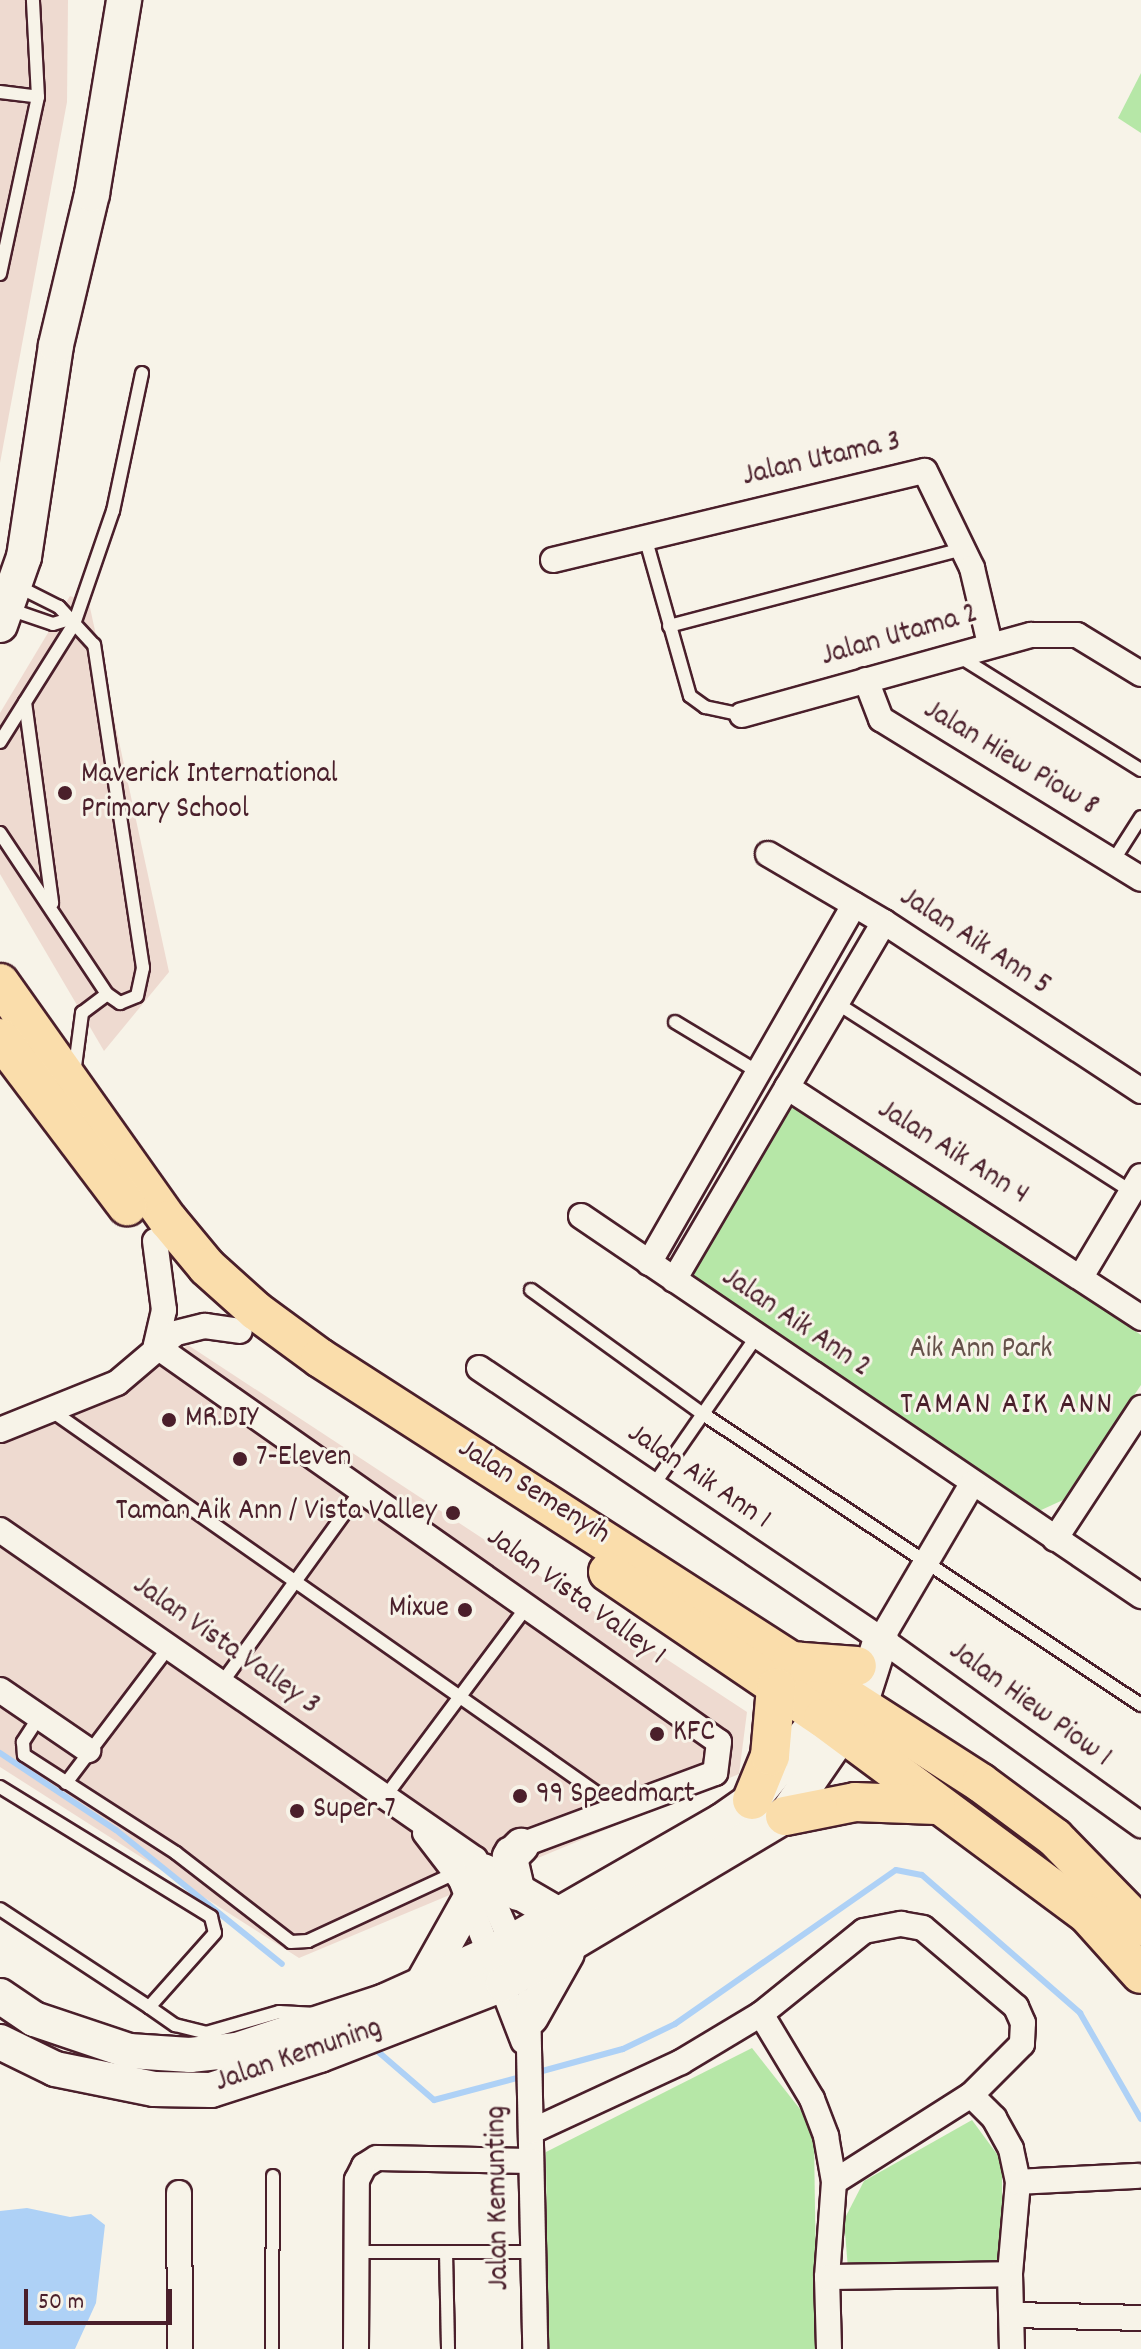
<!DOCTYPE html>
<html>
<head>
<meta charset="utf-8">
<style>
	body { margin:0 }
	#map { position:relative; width:1141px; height:2349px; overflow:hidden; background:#f7f3e8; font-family:Dekko,sans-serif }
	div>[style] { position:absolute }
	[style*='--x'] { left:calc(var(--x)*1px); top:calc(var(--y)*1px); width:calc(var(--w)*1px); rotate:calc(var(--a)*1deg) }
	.built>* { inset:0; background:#eedad0 }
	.green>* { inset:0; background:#b6e7a7 }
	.water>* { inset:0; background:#aed1f6 }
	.stream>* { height:6px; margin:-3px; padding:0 3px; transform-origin:3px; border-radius:3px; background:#aed1f6 }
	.roads { filter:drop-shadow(2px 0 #4a1f2b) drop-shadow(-2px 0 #4a1f2b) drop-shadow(0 2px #4a1f2b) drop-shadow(0 -2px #4a1f2b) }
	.lane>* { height:12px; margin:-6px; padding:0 6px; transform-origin:6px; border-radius:6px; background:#f7f3e8 }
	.street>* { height:24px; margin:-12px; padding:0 12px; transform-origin:12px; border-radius:12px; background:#f7f3e8 }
	.secondary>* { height:34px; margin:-17px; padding:0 17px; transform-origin:17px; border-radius:17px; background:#f7f3e8 }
	.primary>* { height:38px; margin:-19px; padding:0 19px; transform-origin:19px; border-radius:19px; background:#faddab }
	.dots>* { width:22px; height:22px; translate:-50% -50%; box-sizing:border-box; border:4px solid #f7f3e8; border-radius:50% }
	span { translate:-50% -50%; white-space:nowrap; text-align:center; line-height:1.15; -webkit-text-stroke:6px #f7f3e8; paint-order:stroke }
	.street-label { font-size:30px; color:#4a1f2b }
	.poi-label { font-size:30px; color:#4a1f2b }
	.left { translate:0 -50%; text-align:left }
	.right { translate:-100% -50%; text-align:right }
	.park-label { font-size:30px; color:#65514a }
	.neighbourhood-label { font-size:32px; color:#4a1f2b; letter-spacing:2px }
	.scale { position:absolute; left:24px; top:2289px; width:148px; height:36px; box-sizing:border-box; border:4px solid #4a1f2b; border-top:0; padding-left:10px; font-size:24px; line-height:28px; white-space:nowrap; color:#4a1f2b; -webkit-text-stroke:6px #f7f3e8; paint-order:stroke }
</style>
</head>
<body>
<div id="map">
	<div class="built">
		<div style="clip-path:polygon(0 0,68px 0,67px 102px,0 463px)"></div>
		<div style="clip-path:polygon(70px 596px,89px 603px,169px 972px,104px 1051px,0 874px,0 713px)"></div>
		<div style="clip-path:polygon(188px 1345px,747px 1712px,739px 1774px,299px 1958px,0 1767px,0 1444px,115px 1399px)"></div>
	</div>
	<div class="green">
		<div style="clip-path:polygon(1141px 73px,1141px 133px,1118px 118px)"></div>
		<div style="clip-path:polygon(789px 1096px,1141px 1335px,1141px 1385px,1063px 1500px,1039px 1511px,1016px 1501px,696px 1281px,691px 1263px)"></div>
		<div style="clip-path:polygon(752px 2048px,807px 2118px,814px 2139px,817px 2349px,548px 2349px,546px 2152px)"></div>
		<div style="clip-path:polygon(972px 2120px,1002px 2161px,1002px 2266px,848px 2269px,844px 2220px,864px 2181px)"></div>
	</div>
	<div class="water">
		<div style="clip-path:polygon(27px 2208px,70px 2217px,91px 2214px,105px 2225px,96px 2303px,75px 2349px,0 2349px,0 2211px)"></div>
	</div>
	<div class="stream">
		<div style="--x:0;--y:1753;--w:139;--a:33.6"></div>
		<div style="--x:116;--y:1830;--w:213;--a:38.9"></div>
		<div style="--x:375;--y:2049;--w:78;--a:40.8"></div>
		<div style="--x:434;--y:2100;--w:93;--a:-14.9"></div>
		<div style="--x:535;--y:2073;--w:91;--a:-15.3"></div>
		<div style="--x:623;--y:2049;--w:58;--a:-25.7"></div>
		<div style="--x:675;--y:2024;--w:269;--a:-34.9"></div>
		<div style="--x:896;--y:1870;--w:26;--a:11"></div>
		<div style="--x:922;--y:1875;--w:210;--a:41.1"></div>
		<div style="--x:1080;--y:2013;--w:122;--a:60.1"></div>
	</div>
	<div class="roads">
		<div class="lane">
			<div style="--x:0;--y:92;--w:38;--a:7"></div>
			<div style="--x:0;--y:274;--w:181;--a:-77.9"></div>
			<div style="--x:38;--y:97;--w:97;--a:-93"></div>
			<div style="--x:645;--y:537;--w:165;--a:74.2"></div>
			<div style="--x:690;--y:696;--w:19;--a:36"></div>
			<div style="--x:705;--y:707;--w:38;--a:12"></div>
			<div style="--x:9;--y:609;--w:46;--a:18.8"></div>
			<div style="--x:53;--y:624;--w:14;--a:-17"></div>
			<div style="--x:669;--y:626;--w:300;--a:-14.7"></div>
			<div style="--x:960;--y:657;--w:213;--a:32"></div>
			<div style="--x:25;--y:702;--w:203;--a:82.3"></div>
			<div style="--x:0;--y:742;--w:139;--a:-57.9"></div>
			<div style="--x:74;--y:624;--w:120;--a:-71"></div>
			<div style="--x:113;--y:511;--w:141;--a:-78.1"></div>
			<div style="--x:0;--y:833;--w:193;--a:56.4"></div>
			<div style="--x:107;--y:994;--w:16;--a:35"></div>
			<div style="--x:120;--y:1003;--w:18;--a:-22"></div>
			<div style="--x:137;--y:996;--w:29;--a:-78"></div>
			<div style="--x:143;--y:968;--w:327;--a:-98.6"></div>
			<div style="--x:94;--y:645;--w:52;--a:-132.6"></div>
			<div style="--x:59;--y:607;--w:47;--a:-153.4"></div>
			<div style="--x:1113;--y:861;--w:52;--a:-57.5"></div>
			<div style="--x:835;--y:1002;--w:356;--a:32.6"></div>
			<div style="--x:675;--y:1022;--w:97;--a:31.1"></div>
			<div style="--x:74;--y:1074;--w:62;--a:-82.5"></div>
			<div style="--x:82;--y:1013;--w:31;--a:-37"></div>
			<div style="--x:531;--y:1290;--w:212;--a:35.8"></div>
			<div style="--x:703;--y:1414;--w:526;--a:33.6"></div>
			<div style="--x:52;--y:1411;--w:690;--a:35.03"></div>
			<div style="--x:653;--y:1486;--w:183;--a:-55.3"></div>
			<div style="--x:221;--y:1684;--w:241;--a:-54.1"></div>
			<div style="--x:39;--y:1717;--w:30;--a:123"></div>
			<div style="--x:23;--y:1742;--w:13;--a:86"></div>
			<div style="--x:24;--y:1755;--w:181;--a:32.8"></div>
			<div style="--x:176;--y:1853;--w:145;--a:37.7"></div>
			<div style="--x:291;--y:1942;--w:17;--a:-3"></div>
			<div style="--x:308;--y:1941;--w:162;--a:-24.8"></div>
			<div style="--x:66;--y:1783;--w:171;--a:-52.9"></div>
			<div style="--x:0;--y:1787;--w:248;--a:31.6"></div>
			<div style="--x:211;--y:1917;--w:16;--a:76"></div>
			<div style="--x:215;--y:1933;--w:99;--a:131.7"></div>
			<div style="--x:149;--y:2007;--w:178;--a:-146.7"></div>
			<div style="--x:385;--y:1797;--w:241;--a:-53.3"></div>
			<div style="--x:149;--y:2007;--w:32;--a:35"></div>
			<div style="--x:175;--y:2025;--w:32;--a:14"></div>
			<div style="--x:206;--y:2033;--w:76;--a:-16"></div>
			<div style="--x:279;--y:2012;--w:33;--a:3"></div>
			<div style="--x:356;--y:2252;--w:177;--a:0"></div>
			<div style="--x:446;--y:2252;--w:97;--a:88.8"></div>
			<div style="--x:272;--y:2349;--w:173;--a:-89.7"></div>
		</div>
		<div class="street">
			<div style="--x:553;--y:560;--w:382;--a:-13.5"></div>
			<div style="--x:925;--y:471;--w:108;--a:64.1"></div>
			<div style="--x:972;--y:568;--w:78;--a:76.7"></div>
			<div style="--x:866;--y:680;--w:42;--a:69"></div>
			<div style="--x:881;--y:719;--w:305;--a:31.6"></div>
			<div style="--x:742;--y:715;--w:300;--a:-15.5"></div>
			<div style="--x:1031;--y:635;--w:46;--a:0"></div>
			<div style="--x:1077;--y:635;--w:75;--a:31.4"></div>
			<div style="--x:768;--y:854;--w:134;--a:30.4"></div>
			<div style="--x:884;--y:922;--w:308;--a:33.3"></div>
			<div style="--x:787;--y:1087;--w:423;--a:33.1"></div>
			<div style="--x:581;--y:1216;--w:677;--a:34.16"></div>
			<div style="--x:155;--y:1241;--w:70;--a:82.6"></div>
			<div style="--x:164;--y:1310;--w:37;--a:103"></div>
			<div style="--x:649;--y:1263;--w:413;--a:-60.2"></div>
			<div style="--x:1082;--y:1275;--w:115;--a:-59.2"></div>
			<div style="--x:674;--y:1280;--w:415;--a:-59.6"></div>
			<div style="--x:156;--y:1346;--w:688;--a:35.12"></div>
			<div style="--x:719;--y:1742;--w:31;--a:97"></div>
			<div style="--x:715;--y:1773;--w:221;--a:159.6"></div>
			<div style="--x:479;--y:1368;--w:485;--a:34"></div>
			<div style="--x:881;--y:1639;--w:320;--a:35.6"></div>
			<div style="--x:0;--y:1430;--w:126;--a:-21.9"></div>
			<div style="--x:117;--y:1383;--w:77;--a:-40.3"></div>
			<div style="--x:176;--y:1333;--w:30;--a:-14"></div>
			<div style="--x:205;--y:1326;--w:35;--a:8"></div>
			<div style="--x:0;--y:1530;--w:578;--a:34.71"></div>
			<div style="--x:475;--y:1859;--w:103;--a:66.4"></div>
			<div style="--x:1055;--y:1539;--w:157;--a:-56.7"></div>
			<div style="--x:881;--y:1639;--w:180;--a:-59.6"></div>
			<div style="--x:0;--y:1690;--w:107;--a:34.3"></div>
			<div style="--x:425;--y:1833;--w:59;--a:52.5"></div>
			<div style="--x:461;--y:1880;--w:173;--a:68.9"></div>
			<div style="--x:528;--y:2001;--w:348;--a:88.8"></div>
			<div style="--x:761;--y:2014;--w:99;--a:59"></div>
			<div style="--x:812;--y:2099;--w:40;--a:69"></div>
			<div style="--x:826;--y:2136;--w:47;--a:80.1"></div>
			<div style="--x:834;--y:2182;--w:95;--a:94.2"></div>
			<div style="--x:827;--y:2277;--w:72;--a:88.4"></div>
			<div style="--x:971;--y:2095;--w:33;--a:45"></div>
			<div style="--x:994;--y:2118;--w:35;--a:61"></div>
			<div style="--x:1011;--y:2149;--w:34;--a:78"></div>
			<div style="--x:1018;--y:2182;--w:92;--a:95"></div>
			<div style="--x:1010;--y:2274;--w:75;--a:88.5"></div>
			<div style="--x:532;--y:2131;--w:164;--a:-24.8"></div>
			<div style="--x:681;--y:2062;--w:93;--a:-31"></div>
			<div style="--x:761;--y:2014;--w:132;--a:-38.9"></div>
			<div style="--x:864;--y:1931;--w:38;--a:-11"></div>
			<div style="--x:901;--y:1924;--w:22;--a:10"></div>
			<div style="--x:923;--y:1928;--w:122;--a:40.3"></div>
			<div style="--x:1016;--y:2007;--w:17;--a:66"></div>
			<div style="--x:1023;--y:2023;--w:21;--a:93"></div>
			<div style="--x:1022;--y:2044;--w:72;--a:135"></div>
			<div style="--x:971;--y:2095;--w:162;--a:147.6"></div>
			<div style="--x:1018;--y:2182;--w:120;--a:-2.9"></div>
			<div style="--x:179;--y:2193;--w:156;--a:89.6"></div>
			<div style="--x:827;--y:2277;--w:183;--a:-0.9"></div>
			<div style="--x:1012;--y:2315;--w:129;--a:1.3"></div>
			<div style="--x:356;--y:2349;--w:169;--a:-89.7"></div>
			<div style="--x:357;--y:2180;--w:16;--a:-63"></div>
			<div style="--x:364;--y:2166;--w:15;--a:-32"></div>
			<div style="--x:377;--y:2158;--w:154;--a:1.1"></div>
		</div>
		<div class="secondary">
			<div style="--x:0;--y:625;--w:72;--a:-70.6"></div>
			<div style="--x:24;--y:557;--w:214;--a:-81.4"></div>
			<div style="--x:56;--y:345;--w:155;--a:-76.6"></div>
			<div style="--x:92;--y:194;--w:197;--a:-80.6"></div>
			<div style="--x:483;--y:1871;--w:88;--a:30.1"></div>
			<div style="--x:518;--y:1893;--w:37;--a:-103"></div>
			<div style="--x:510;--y:1857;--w:16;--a:-45"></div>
			<div style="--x:424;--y:1981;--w:94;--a:-60.7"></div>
			<div style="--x:0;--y:1996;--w:41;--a:34.1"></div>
			<div style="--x:34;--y:2019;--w:100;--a:18.6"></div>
			<div style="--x:129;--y:2051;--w:61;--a:3.8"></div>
			<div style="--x:190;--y:2055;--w:47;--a:-6.1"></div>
			<div style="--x:237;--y:2050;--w:156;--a:-18.3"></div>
			<div style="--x:385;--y:2001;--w:117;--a:-24.2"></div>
			<div style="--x:492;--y:1953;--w:265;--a:-29.9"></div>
			<div style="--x:722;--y:1821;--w:37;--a:-35"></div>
			<div style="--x:752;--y:1800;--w:134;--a:-50.5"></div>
			<div style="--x:531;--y:2017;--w:73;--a:-60.6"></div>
			<div style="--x:0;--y:2042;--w:61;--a:26.1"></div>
			<div style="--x:55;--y:2069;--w:101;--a:11.4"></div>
			<div style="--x:154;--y:2089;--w:57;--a:1"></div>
			<div style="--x:211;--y:2090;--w:114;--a:-17.8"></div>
			<div style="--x:320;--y:2055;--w:196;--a:-21.2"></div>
			<div style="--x:503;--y:1984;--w:328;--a:-30.8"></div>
			<div style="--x:785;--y:1816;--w:131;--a:-55.6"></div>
			<div style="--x:859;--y:1708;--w:72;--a:-72.3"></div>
		</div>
		<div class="primary">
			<div style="--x:0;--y:983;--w:291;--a:54.7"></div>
			<div style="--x:168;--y:1220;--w:61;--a:50.3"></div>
			<div style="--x:207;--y:1267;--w:66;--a:41.9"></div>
			<div style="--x:256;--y:1311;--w:79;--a:36.3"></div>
			<div style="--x:320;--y:1358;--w:786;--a:32.74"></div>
			<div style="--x:981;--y:1783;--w:92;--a:36.6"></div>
			<div style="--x:1055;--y:1838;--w:123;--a:45.7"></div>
			<div style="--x:0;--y:1038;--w:211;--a:52.9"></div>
			<div style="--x:608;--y:1572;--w:260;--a:34.2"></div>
			<div style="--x:823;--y:1718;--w:330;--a:36.6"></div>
			<div style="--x:1088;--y:1915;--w:79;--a:48.1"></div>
			<div style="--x:792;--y:1661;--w:65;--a:4.4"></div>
			<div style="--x:752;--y:1800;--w:48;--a:-67.8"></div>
			<div style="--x:770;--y:1756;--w:69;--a:-85"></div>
			<div style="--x:785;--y:1816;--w:71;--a:-11.3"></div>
			<div style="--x:855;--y:1802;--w:81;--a:2.1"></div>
		</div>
	</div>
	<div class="dots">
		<div style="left:65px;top:793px;background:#4a1f2b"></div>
		<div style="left:169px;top:1420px;background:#4a1f2b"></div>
		<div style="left:240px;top:1459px;background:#4a1f2b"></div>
		<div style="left:453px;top:1513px;background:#4a1f2b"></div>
		<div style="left:465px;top:1610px;background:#4a1f2b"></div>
		<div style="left:657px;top:1734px;background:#4a1f2b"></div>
		<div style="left:520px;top:1796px;background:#4a1f2b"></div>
		<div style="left:297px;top:1811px;background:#4a1f2b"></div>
	</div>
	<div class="street-label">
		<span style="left:822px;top:461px;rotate:-13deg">Jalan Utama 3</span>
		<span style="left:900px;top:637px;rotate:-16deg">Jalan Utama 2</span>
		<span style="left:1010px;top:760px;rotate:31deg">Jalan Hiew Piow 8</span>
		<span style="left:974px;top:943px;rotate:33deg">Jalan Aik Ann 5</span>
		<span style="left:952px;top:1154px;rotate:32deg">Jalan Aik Ann 4</span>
		<span style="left:795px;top:1324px;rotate:34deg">Jalan Aik Ann 2</span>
		<span style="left:698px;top:1478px;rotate:34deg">Jalan Aik Ann 1</span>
		<span style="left:533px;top:1493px;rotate:32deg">Jalan Semenyih</span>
		<span style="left:575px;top:1598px;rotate:36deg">Jalan Vista Valley 1</span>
		<span style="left:225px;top:1647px;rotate:35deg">Jalan Vista Valley 3</span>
		<span style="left:1029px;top:1706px;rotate:36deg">Jalan Hiew Piow 1</span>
		<span style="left:299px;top:2057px;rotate:-19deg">Jalan Kemuning</span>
		<span style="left:500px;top:2198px;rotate:-91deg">Jalan Kemunting</span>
	</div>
	<div class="poi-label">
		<span class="left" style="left:81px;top:793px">Maverick International<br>Primary School</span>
		<span class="left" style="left:185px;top:1420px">MR.DIY</span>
		<span class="left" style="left:256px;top:1459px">7-Eleven</span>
		<span class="right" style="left:437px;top:1513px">Taman Aik Ann / Vista Valley</span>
		<span class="right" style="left:449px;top:1610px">Mixue</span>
		<span class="left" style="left:673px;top:1734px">KFC</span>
		<span class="left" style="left:536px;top:1796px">99 Speedmart</span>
		<span class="left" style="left:313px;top:1811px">Super 7</span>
	</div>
	<div class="park-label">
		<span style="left:981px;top:1351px">Aik Ann Park</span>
	</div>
	<div class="neighbourhood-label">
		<span style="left:1007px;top:1406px">TAMAN AIK ANN</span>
	</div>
	<div class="scale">50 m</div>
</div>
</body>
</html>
